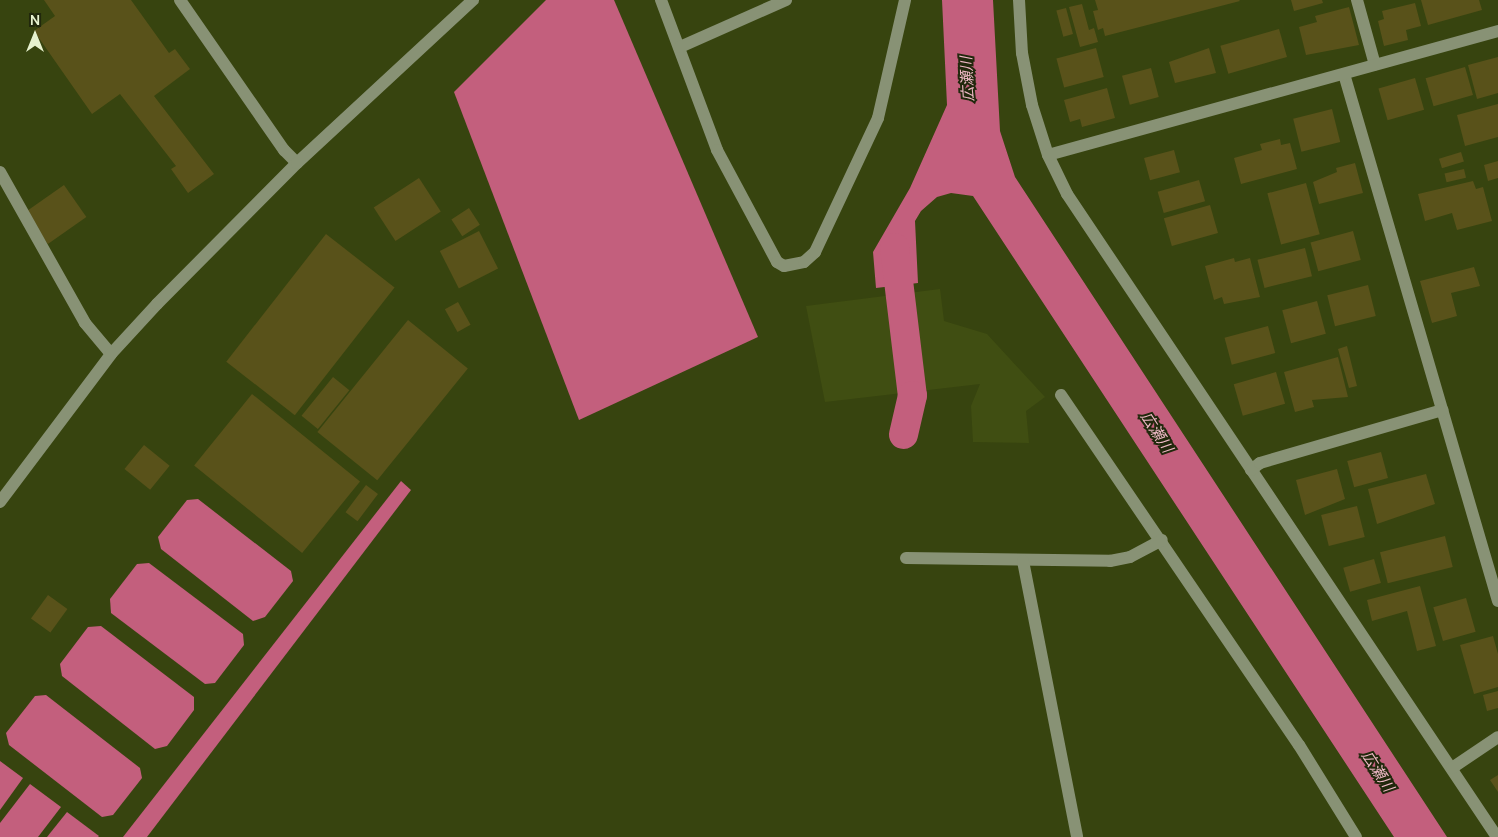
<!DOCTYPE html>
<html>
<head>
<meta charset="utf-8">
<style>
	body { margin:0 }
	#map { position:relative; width:1498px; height:837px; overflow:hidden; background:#37440f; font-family:Manrope,"Noto Sans JP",sans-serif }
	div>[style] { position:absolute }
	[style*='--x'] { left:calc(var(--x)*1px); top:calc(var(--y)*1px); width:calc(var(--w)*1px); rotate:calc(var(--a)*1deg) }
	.built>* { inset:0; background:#404e12 }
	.water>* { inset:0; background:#c35f7d }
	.canal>* { height:29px; margin:-14.5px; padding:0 14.5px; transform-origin:14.5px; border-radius:14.5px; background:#c35f7d }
	.building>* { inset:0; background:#59521a; transform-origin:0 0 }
	.minor>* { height:12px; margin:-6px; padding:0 6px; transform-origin:6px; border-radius:6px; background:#889275 }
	span { translate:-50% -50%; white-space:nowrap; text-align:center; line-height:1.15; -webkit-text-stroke:4px #21280c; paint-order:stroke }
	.water-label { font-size:15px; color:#f1bac8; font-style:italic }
	.north { position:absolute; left:10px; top:10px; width:50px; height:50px; -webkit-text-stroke:4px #21280c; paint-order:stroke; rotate:0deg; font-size:14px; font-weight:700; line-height:20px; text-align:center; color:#e6f1ce }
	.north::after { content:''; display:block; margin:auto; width:18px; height:22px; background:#e6f1ce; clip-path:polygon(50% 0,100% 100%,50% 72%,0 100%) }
</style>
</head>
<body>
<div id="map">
	<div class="built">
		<div style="clip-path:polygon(940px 289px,944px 321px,987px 334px,1045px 397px,1026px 411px,1029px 443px,973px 442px,971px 406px,980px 384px,825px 402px,806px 306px)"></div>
	</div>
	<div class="water">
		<div style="clip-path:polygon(546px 0,614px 0,758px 337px,579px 420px,454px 92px)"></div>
		<div style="clip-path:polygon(942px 0,993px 0,1000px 131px,1015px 177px,1447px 837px,1394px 837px,973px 196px,951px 193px,937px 197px,921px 211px,915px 221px,918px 283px,876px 288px,873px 252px,910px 188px,947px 105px)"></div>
		<div style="clip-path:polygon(401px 481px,411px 490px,147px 837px,123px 837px)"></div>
		<div style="clip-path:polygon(198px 499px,291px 571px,293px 581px,265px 617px,253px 621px,161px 549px,158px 537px,187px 500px)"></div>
		<div style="clip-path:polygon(149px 563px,243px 634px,244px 645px,215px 683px,205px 684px,111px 613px,110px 599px,137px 564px)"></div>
		<div style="clip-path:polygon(101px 626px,194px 697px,194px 710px,167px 746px,155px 749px,62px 676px,60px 664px,88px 627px)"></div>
		<div style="clip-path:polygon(46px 695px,140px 768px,142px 778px,113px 815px,102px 817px,9px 745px,6px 733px,35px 696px)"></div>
		<div style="clip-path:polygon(0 761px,23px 778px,0 810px)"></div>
		<div style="clip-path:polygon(30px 784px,61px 807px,38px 837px,0 837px,0 823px)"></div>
		<div style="clip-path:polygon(67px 812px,99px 836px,98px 837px,47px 837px)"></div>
	</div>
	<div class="canal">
		<div style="--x:894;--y:247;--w:149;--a:83.1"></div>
		<div style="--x:912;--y:395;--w:40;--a:103"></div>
	</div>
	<div class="building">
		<div style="clip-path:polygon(44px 0,131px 0,169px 53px,175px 49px,190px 69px,154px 96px,214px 174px,188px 193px,171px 169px,176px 166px,120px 94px,92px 114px,34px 31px,55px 16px)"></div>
		<div style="clip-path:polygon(1095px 0,1239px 0,1240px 1px,1105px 36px,1103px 28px,1098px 30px,1093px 11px,1098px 10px)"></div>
		<div style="clip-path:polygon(1291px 0,1322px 0,1323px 3px,1294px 11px)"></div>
		<div style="clip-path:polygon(1421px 0,1479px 0,1482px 10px,1428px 25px)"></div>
		<div style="clip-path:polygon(1415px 3px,1421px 26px,1406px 30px,1408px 40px,1384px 46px,1378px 21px,1384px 19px,1382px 11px)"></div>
		<div style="clip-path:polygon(1082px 4px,1089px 30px,1094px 28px,1098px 42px,1080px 47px,1069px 7px)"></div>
		<div style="clip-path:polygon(1349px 7px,1359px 45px,1306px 55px,1299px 27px,1317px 22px,1315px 16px)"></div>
		<div style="left:1066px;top:8px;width:27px;height:10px;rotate:75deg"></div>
		<div style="left:1279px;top:29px;width:29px;height:61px;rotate:74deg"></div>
		<div style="left:1096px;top:48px;width:30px;height:41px;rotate:75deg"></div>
		<div style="clip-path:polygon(1209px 48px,1216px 73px,1175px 83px,1169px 62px)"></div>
		<div style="clip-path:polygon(1498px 57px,1498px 93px,1477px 99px,1468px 65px)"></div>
		<div style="left:1465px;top:67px;width:29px;height:41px;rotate:74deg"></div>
		<div style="left:1151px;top:68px;width:30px;height:30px;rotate:75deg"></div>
		<div style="left:1415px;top:78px;width:33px;height:38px;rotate:74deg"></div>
		<div style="clip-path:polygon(1107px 88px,1115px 118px,1082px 127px,1080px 119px,1070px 122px,1064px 100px)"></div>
		<div style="clip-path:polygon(1498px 104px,1498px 137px,1465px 146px,1457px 115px)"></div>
		<div style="left:1332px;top:109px;width:34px;height:40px;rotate:76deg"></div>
		<div style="clip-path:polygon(1280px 139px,1281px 145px,1290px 143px,1297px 169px,1241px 184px,1234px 158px,1262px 150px,1260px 144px)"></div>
		<div style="left:1174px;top:150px;width:23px;height:31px;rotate:75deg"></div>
		<div style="left:1461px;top:152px;width:10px;height:23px;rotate:73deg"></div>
		<div style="clip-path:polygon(1498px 161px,1498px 178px,1488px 181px,1484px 165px)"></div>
		<div style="clip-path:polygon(1355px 163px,1363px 193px,1319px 204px,1313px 182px,1337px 172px,1336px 168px)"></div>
		<div style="left:1464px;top:169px;width:9px;height:20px;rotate:77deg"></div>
		<div style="left:419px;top:178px;width:40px;height:54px;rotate:57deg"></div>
		<div style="left:1199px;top:180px;width:22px;height:43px;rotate:74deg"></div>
		<div style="clip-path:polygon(1473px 181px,1476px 189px,1483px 187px,1492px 221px,1457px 230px,1452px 213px,1425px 221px,1418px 194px)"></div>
		<div style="left:1306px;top:183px;width:53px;height:40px;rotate:75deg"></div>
		<div style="left:64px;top:185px;width:39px;height:47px;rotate:55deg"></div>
		<div style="left:1210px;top:205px;width:29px;height:48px;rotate:74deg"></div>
		<div style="left:469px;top:208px;width:20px;height:21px;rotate:57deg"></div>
		<div style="left:479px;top:231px;width:42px;height:44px;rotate:63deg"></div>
		<div style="left:1353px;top:231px;width:30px;height:44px;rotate:75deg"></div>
		<div style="left:326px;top:234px;width:87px;height:162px;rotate:38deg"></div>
		<div style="left:1305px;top:248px;width:29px;height:49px;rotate:76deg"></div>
		<div style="clip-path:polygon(1234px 258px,1235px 262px,1250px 258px,1260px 297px,1224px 304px,1222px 297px,1214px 300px,1205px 266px)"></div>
		<div style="clip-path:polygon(1474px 267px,1480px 286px,1451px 293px,1457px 316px,1432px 323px,1420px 281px)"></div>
		<div style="left:1368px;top:285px;width:32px;height:42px;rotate:76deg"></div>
		<div style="left:1317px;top:301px;width:34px;height:36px;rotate:75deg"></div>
		<div style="left:458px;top:302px;width:26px;height:15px;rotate:61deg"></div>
		<div style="left:408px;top:320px;width:77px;height:144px;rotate:39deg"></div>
		<div style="left:1268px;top:326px;width:28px;height:45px;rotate:75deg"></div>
		<div style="clip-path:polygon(1347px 346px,1357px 386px,1349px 388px,1338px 349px)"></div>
		<div style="clip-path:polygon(1338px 357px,1348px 397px,1312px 400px,1314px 407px,1295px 412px,1284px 372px)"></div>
		<div style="left:1276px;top:372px;width:33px;height:44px;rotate:74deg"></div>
		<div style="left:333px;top:377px;width:21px;height:50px;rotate:39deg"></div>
		<div style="left:252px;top:394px;width:139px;height:92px;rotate:39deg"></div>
		<div style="left:144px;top:445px;width:33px;height:31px;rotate:39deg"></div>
		<div style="left:1381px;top:452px;width:27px;height:35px;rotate:75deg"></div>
		<div style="clip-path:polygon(1337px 469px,1345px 499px,1305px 515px,1296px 480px)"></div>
		<div style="clip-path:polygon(1426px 474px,1435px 504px,1377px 524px,1368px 489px)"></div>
		<div style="left:366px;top:485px;width:15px;height:34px;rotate:37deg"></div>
		<div style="left:1357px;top:506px;width:32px;height:37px;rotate:76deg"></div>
		<div style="left:1445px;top:536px;width:32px;height:67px;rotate:76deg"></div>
		<div style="left:1374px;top:559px;width:25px;height:32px;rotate:74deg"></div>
		<div style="clip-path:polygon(1420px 586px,1436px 646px,1417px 651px,1407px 611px,1372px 621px,1367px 600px)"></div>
		<div style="left:48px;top:595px;width:24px;height:29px;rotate:36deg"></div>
		<div style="left:1466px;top:598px;width:35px;height:34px;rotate:74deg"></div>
		<div style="clip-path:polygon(1493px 636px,1498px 654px,1498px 687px,1474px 694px,1460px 645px)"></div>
		<div style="clip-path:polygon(1498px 691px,1498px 708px,1487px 711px,1483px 695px)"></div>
		<div style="clip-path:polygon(1498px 775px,1498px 792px,1490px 780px)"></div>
	</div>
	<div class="minor">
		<div style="--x:180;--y:0;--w:183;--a:55.3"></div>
		<div style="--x:284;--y:150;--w:18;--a:45"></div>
		<div style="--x:661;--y:0;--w:160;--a:69.5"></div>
		<div style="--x:717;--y:150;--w:127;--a:61.8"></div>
		<div style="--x:777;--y:262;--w:8;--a:30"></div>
		<div style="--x:784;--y:266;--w:20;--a:-11"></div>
		<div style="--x:804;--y:262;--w:15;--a:-42"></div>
		<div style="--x:815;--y:252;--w:148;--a:-64.8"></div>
		<div style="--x:878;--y:118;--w:121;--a:-77.1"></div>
		<div style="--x:1019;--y:0;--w:53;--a:86.8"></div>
		<div style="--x:1022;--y:53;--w:53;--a:79.1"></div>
		<div style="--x:1032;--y:105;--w:52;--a:72.3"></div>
		<div style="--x:1048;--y:155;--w:43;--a:64"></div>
		<div style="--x:1067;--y:194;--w:774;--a:56.23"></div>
		<div style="--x:1357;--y:0;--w:67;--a:74.5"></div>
		<div style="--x:680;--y:47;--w:116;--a:-23.9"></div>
		<div style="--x:1344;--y:74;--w:549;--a:73.71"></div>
		<div style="--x:1048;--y:155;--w:467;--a:-15.4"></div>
		<div style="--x:0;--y:172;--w:173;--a:60.6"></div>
		<div style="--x:85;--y:323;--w:40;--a:50"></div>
		<div style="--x:1061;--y:395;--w:423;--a:55.8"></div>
		<div style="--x:1299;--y:745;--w:108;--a:58.2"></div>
		<div style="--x:1251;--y:470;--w:11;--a:-38"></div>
		<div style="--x:1260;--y:463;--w:190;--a:-16.2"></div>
		<div style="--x:0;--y:502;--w:185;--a:-53.1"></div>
		<div style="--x:111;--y:354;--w:68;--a:-47.4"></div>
		<div style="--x:157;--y:304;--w:199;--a:-45.2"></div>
		<div style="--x:297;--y:163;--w:240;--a:-42.8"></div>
		<div style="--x:906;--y:558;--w:204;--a:0.8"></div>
		<div style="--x:1110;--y:561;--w:20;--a:-11"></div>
		<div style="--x:1130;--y:557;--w:36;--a:-28"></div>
		<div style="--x:1023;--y:561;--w:281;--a:78.9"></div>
		<div style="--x:1452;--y:768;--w:55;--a:-34"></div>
	</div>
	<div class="water-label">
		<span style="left:967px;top:79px;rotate:-93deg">広瀬川</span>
		<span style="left:1157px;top:432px;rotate:57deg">広瀬川</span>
		<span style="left:1378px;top:771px;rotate:57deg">広瀬川</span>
	</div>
	<div class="north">N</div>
</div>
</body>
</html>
